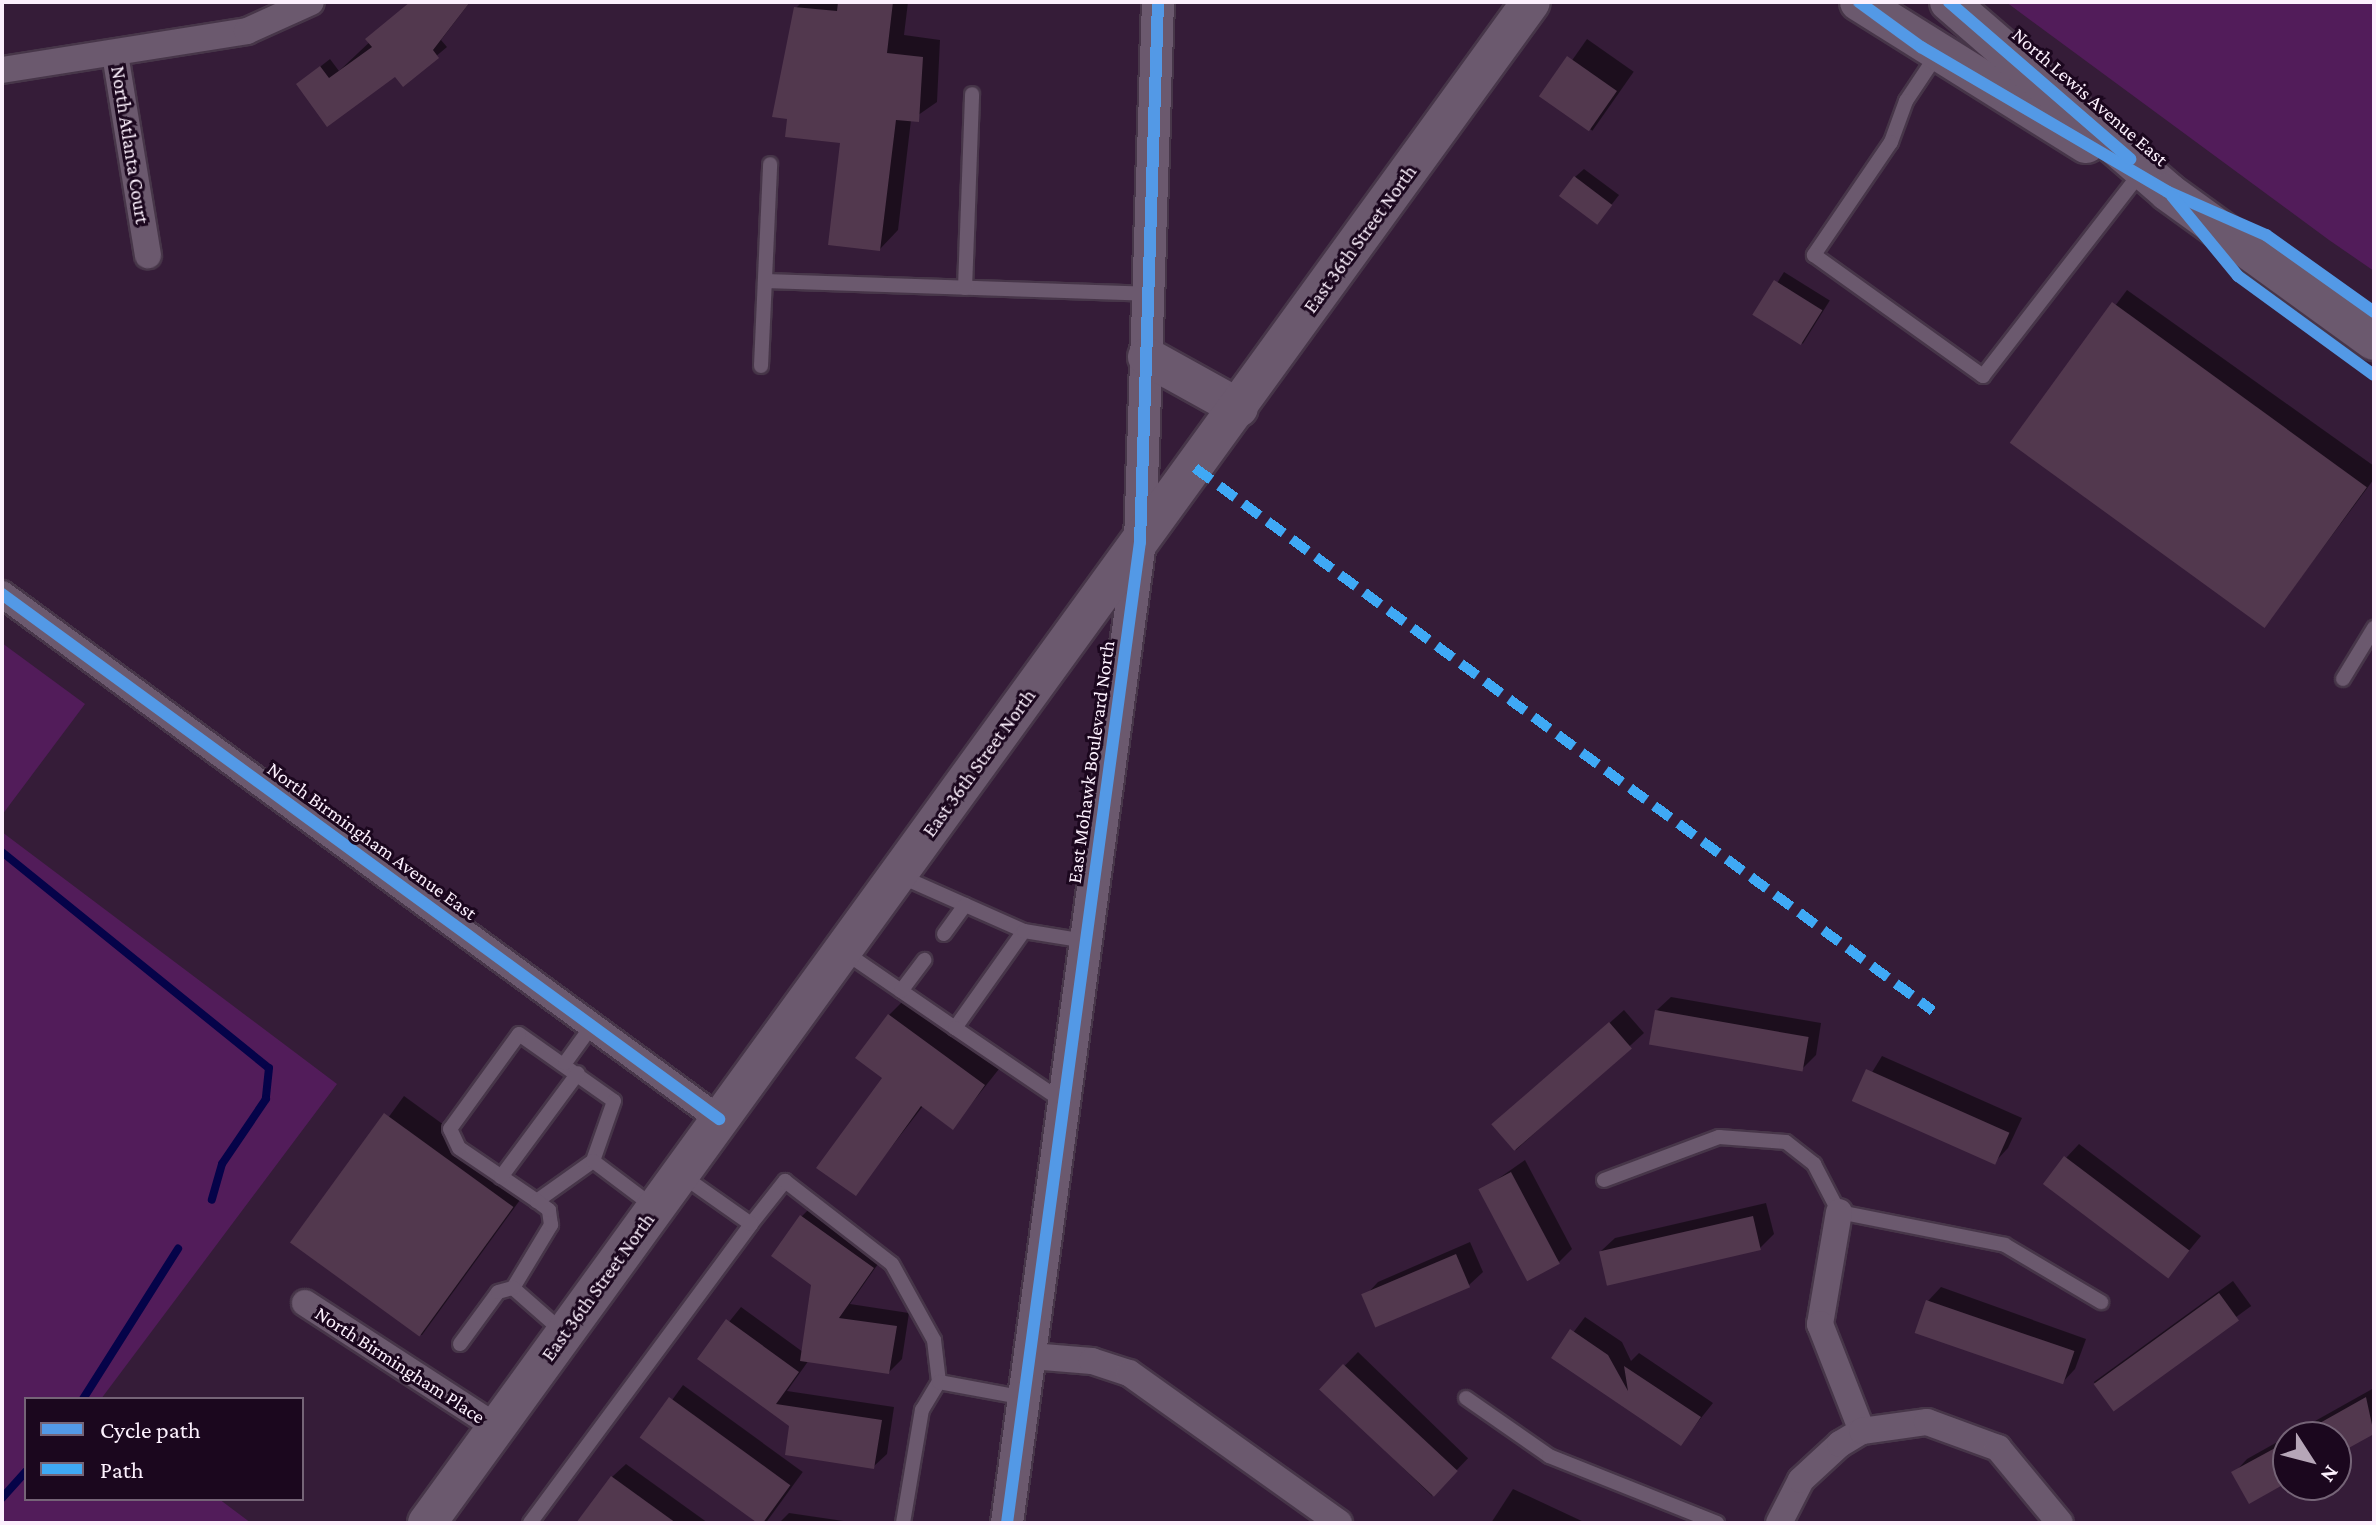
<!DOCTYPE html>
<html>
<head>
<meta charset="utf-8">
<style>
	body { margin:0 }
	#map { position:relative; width:2376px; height:1525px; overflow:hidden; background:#351c38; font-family:"Crimson Pro",serif }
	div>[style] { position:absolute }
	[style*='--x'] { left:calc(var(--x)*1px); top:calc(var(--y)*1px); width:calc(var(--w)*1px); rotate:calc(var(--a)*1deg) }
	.green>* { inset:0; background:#521c5a }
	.shadow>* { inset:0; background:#0007; transform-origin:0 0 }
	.stream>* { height:8px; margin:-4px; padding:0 4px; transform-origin:4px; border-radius:4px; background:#050349 }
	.building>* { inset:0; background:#52384e; transform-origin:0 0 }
	.roads { filter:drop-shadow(2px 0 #473649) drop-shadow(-2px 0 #473649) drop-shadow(0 2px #473649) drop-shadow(0 -2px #473649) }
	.service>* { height:14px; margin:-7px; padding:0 7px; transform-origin:7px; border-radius:7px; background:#6b596e }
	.minor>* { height:26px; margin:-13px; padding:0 13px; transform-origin:13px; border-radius:13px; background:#6b596e }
	.tertiary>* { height:32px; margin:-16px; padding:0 16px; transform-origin:16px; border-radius:16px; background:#6b596e }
	.secondary>* { height:38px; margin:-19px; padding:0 19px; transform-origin:19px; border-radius:19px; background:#6b596e }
	.quiet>* { height:10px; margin-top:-5px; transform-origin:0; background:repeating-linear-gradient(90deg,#3fa9f5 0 20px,transparent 0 30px) }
	.cycleway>* { height:12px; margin:-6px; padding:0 6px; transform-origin:6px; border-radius:6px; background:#5399e6 }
	span { translate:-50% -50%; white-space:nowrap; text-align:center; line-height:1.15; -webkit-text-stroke:6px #1b071e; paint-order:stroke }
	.street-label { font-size:20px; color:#fcf0fd }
	.frame { position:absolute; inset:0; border:4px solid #fcf0fd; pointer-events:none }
	.legend { position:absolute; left:24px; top:1397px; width:280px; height:104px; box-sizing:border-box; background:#1b071e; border:2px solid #756477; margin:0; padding:10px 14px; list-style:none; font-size:24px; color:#fcf0fd }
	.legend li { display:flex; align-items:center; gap:16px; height:40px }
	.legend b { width:40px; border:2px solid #756477 }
	.north { position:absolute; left:2272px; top:1421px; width:80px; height:80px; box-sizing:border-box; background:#1b071e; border:2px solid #756477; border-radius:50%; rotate:126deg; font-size:22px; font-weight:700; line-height:32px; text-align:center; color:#fcf0fd }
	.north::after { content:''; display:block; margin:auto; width:28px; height:36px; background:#b6a6b8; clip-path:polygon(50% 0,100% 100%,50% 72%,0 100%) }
</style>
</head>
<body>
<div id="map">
	<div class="green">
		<div style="clip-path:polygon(2006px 2px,2374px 2px,2374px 271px,2329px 240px)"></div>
		<div style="clip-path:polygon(2px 643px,85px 704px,2px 815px)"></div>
		<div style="clip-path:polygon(2px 832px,337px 1084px,101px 1399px,26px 1399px,26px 1499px,219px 1499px,251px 1523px,2px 1523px)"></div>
	</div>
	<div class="shadow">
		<div style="clip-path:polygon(412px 2px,470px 2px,441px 40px,447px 47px,403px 84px,396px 74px,298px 84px,330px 59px,339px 71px)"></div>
		<div style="clip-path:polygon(802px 2px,908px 2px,904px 35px,940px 40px,937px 102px,911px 120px,898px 230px,880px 249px,796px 8px)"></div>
		<div style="left:1587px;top:39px;width:57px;height:72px;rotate:35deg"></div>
		<div style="clip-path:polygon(1584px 169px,1619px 195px,1605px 213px,1575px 177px)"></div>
		<div style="left:1784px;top:272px;width:54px;height:51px;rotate:32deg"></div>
		<div style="clip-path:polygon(2127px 290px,2374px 466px,2374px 479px,2266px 624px,2012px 443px)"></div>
		<div style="clip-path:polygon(1671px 997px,1821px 1023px,1816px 1055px,1802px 1069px,1657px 1010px)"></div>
		<div style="clip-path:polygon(904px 1000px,999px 1069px,953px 1127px,923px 1106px,855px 1194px,884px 1077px,889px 1015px)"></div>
		<div style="clip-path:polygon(1624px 1010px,1644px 1033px,1516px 1150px,1509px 1113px)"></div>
		<div style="clip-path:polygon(1882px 1056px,2022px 1118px,2008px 1148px,1995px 1162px,1855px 1100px)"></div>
		<div style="left:404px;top:1096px;width:155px;height:183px;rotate:36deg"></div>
		<div style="clip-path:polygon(2079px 1144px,2201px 1236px,2168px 1276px,2066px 1158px)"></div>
		<div style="clip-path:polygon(1525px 1160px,1572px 1249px,1559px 1262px,1482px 1190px)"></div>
		<div style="clip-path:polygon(815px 1203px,885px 1254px,850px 1304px,909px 1313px,902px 1359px,889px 1372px,809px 1360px,787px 1391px,894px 1407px,887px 1454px,873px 1467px,792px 1425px,700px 1358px,741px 1307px,803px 1352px,813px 1284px,801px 1217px)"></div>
		<div style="clip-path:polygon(1766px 1203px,1774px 1234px,1760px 1248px,1601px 1251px,1615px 1238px)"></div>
		<div style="clip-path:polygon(1470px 1242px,1483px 1272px,1469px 1285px,1378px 1326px,1365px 1296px,1378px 1282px)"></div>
		<div style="left:2233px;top:1281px;width:31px;height:172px;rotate:54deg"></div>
		<div style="clip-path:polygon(1941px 1287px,2086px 1339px,2075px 1369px,2062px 1383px,1928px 1301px)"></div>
		<div style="clip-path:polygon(1585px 1317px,1622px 1342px,1631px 1361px,1639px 1353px,1713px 1403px,1681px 1443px,1554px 1358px)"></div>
		<div style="left:1358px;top:1352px;width:153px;height:52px;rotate:44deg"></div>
		<div style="left:683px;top:1385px;width:148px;height:66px;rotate:36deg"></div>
		<div style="clip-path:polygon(2374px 1388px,2374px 1431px,2336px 1453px,2336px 1437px,2288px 1437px,2288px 1479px,2234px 1473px,2247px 1459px)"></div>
		<div style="clip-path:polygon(626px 1464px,708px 1523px,595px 1523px,612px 1477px)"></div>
		<div style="clip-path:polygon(1513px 1489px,1586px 1523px,1491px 1523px)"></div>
		<div style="clip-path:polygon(789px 1513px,857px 1523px,779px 1523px)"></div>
	</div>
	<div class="stream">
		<div style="--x:2;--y:852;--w:343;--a:39"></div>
		<div style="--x:269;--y:1068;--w:31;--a:96"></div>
		<div style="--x:266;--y:1099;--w:78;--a:124.1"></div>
		<div style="--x:222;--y:1164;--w:37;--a:106"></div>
		<div style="--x:83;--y:1399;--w:178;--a:-57.7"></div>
		<div style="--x:2;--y:1498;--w:36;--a:-48"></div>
	</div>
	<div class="building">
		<div style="clip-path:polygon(410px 2px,470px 2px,433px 50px,439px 58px,403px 87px,395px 77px,327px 127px,296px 84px,320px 66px,329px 78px,372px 47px,365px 39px)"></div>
		<div style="clip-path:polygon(838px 2px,893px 2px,887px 53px,923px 57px,919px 122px,896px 120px,880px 251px,828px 245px,840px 143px,785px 137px,787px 119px,772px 117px,794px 7px,837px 11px)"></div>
		<div style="left:1567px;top:56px;width:61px;height:49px;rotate:35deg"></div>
		<div style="left:1574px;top:176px;width:48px;height:25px;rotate:37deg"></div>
		<div style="left:1774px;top:280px;width:57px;height:41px;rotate:32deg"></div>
		<div style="left:2112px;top:302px;width:315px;height:174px;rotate:36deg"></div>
		<div style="left:1655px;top:1010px;width:156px;height:35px;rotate:10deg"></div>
		<div style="clip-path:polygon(888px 1014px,985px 1085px,953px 1130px,921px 1106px,856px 1196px,816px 1168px,882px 1078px,855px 1058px)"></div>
		<div style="left:1609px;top:1022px;width:35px;height:156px;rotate:49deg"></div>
		<div style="left:1866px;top:1069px;width:157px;height:35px;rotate:24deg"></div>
		<div style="left:384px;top:1113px;width:160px;height:160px;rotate:36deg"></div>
		<div style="left:2064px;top:1156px;width:157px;height:35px;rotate:37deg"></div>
		<div style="left:1511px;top:1172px;width:104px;height:37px;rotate:62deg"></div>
		<div style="clip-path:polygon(800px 1215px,874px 1268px,839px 1318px,897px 1326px,889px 1374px,800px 1361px,811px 1285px,771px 1256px)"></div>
		<div style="left:1753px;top:1216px;width:35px;height:158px;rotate:77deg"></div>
		<div style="left:1456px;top:1254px;width:36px;height:103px;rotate:67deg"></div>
		<div style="left:2219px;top:1293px;width:34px;height:155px;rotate:54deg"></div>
		<div style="left:1926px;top:1300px;width:157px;height:35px;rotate:19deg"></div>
		<div style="clip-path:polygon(726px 1319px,799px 1372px,776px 1404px,882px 1420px,874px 1469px,785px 1455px,789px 1426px,697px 1359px)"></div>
		<div style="clip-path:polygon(1570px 1329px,1608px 1355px,1628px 1391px,1624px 1366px,1701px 1417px,1681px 1446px,1551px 1358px)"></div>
		<div style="left:1343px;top:1364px;width:157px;height:35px;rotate:43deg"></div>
		<div style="left:669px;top:1397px;width:150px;height:50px;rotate:36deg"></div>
		<div style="clip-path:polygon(2366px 1397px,2374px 1434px,2336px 1455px,2336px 1437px,2295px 1437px)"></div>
		<div style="clip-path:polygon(2288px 1441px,2288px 1482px,2249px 1504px,2231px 1472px)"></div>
		<div style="clip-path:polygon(611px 1476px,676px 1523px,576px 1523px)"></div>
	</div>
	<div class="roads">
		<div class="service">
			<div style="--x:1936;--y:56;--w:54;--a:123.7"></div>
			<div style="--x:1906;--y:101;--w:44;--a:110.1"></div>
			<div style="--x:1891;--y:142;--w:137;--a:124.3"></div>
			<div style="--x:1814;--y:255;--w:208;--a:35.6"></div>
			<div style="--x:1983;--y:376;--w:254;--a:-52.2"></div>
			<div style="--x:765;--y:281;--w:383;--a:1.9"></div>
			<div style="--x:965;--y:288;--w:194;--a:-87.9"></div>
			<div style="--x:761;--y:366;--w:202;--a:-87.4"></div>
			<div style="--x:2343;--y:679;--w:60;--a:-58.7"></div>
			<div style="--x:900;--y:876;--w:136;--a:23.9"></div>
			<div style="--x:944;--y:934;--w:36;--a:-54"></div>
			<div style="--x:843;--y:951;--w:136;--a:34.5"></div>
			<div style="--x:955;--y:1028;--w:119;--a:-54.6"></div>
			<div style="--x:1024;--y:931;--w:63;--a:9.2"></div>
			<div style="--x:901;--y:991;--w:39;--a:-53"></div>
			<div style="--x:955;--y:1028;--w:132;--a:34.2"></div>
			<div style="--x:519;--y:1034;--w:116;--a:35.2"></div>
			<div style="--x:614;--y:1101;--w:64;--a:109.3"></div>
			<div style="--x:593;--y:1161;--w:69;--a:144.5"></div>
			<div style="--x:537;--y:1201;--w:94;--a:-145.8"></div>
			<div style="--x:459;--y:1148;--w:21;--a:-115"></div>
			<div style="--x:450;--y:1129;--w:117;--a:-54"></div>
			<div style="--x:565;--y:1063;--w:44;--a:-54.2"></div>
			<div style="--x:593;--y:1161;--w:76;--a:37"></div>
			<div style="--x:501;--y:1177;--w:129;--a:-53.5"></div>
			<div style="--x:1604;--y:1180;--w:123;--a:-20.5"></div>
			<div style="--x:1719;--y:1137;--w:67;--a:4.3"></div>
			<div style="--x:1786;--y:1142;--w:36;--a:38"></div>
			<div style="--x:1814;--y:1164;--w:54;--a:62.5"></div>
			<div style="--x:1839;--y:1212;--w:169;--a:11.2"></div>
			<div style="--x:2005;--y:1245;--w:112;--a:30.7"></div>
			<div style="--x:751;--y:1224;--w:55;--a:-51.7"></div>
			<div style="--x:785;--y:1181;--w:135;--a:37.8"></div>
			<div style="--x:892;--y:1264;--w:87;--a:61.1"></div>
			<div style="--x:934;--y:1340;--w:42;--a:83.2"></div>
			<div style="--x:513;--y:1288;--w:74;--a:-58.9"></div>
			<div style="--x:551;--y:1225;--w:15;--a:-98"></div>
			<div style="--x:549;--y:1210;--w:15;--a:-143"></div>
			<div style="--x:513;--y:1288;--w:67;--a:41.3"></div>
			<div style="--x:460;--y:1344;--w:64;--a:-53.8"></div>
			<div style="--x:498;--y:1292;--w:16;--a:-15"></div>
			<div style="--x:1466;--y:1398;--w:101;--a:34.9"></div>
			<div style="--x:1549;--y:1456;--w:181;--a:21.7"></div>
			<div style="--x:530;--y:1523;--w:372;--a:-53.5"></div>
			<div style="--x:751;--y:1224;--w:83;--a:-144.8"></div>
			<div style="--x:903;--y:1523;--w:115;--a:-80.5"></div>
			<div style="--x:922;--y:1410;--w:33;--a:-59"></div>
			<div style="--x:939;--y:1382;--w:87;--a:10.5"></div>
		</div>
		<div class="minor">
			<div style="--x:115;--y:54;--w:204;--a:80.7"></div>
			<div style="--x:2;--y:70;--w:248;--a:-9"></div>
			<div style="--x:247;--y:31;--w:70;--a:-24.4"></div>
			<div style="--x:2;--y:594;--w:889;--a:36.21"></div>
			<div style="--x:1839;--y:1212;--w:114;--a:99.6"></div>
			<div style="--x:1820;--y:1324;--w:115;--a:68.6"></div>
			<div style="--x:305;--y:1303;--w:228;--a:33"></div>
			<div style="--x:1031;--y:1356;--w:61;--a:4.7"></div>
			<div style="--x:1092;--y:1361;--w:39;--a:18"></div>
			<div style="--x:1129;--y:1373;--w:258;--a:35.5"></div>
			<div style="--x:1779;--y:1523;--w:48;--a:-62.9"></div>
			<div style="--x:1801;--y:1480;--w:53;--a:-42.7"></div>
			<div style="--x:1840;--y:1444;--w:26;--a:-31"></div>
			<div style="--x:1862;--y:1431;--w:66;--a:-7.9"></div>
			<div style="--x:1927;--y:1422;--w:76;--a:20.1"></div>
			<div style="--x:1998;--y:1448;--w:97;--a:50.4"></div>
		</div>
		<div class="tertiary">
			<div style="--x:1007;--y:1523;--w:990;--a:-82.28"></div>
			<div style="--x:1140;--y:542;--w:540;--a:-88.09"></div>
		</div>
		<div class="secondary">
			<div style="--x:1859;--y:2;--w:268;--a:32"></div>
			<div style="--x:1949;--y:2;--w:290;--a:40.9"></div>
			<div style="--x:2168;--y:192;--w:254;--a:35.9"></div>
			<div style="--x:1147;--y:357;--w:105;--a:29"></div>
			<div style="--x:427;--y:1523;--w:1879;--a:-54.03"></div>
		</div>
	</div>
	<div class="quiet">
		<div style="--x:1195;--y:468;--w:916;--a:36.34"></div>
	</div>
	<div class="cycleway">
		<div style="--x:1859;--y:2;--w:77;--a:36"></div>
		<div style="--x:1921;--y:47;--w:286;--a:30.4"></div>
		<div style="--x:2168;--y:192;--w:107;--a:23.7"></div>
		<div style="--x:2266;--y:235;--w:133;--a:35.5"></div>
		<div style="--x:1949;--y:2;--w:240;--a:40.9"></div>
		<div style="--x:2172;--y:196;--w:104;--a:50.5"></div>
		<div style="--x:2238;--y:276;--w:168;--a:36.1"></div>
		<div style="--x:2;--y:594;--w:889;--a:36.21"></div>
		<div style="--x:1007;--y:1523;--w:990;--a:-82.28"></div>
		<div style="--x:1140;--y:542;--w:540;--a:-88.09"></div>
	</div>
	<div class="street-label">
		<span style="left:2090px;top:97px;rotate:41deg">North Lewis Avenue East</span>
		<span style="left:130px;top:145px;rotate:81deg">North Atlanta Court</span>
		<span style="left:1360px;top:239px;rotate:-54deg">East 36th Street North</span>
		<span style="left:1091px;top:762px;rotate:-82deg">East Mohawk Boulevard North</span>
		<span style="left:979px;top:763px;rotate:-54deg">East 36th Street North</span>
		<span style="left:372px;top:841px;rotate:36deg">North Birmingham Avenue East</span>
		<span style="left:598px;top:1287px;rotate:-54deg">East 36th Street North</span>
		<span style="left:400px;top:1365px;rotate:33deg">North Birmingham Place</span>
	</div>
	<div class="frame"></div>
	<ul class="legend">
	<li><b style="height:10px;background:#5399e6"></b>Cycle path</li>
	<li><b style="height:10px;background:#3fa9f5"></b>Path</li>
	</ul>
	<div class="north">N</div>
</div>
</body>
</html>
